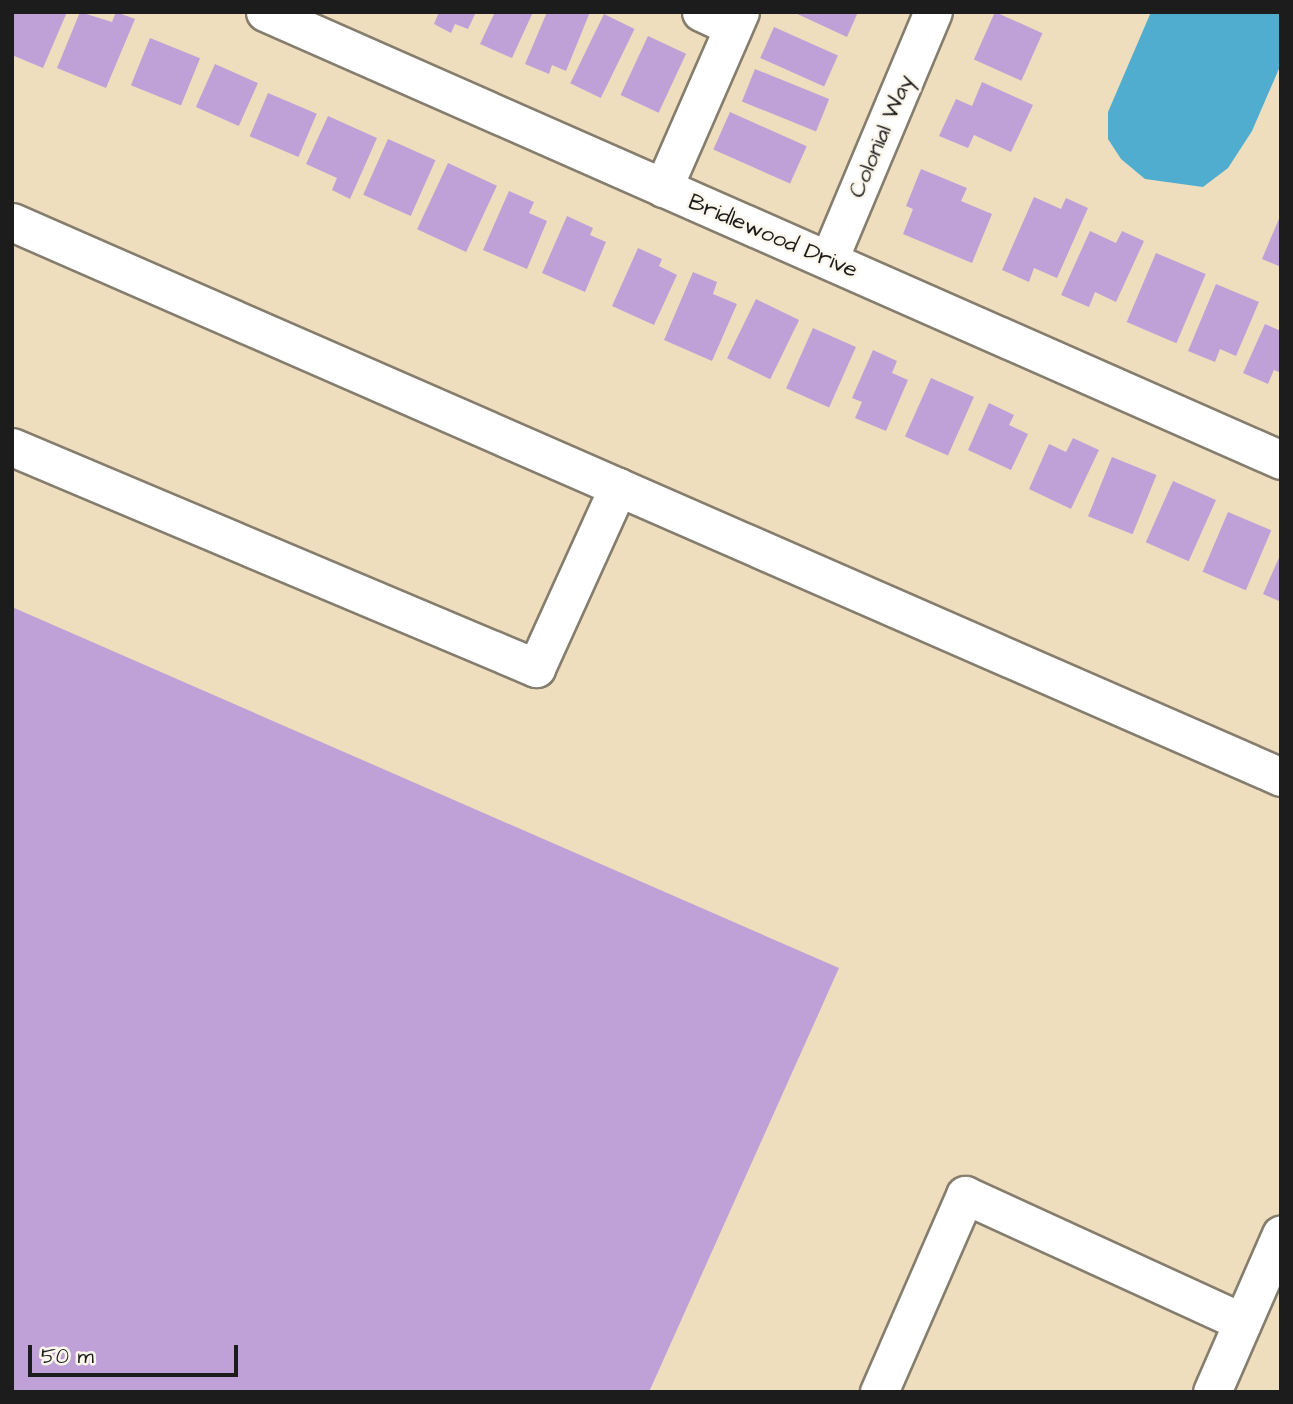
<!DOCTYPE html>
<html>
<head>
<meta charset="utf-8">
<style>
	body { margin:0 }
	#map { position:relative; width:1293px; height:1404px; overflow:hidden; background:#eedebe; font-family:"Architects Daughter",sans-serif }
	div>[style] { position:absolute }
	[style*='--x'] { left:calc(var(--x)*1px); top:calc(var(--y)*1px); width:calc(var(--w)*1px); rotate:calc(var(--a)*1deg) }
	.water>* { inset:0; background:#50adcf }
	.building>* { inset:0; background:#c0a1d7; transform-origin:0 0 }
	.roads { filter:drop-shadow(2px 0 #857d6d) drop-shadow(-2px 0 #857d6d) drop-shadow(0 2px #857d6d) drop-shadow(0 -2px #857d6d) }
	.minor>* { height:37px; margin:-18.5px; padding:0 18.5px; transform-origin:18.5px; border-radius:18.5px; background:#fff }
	span { translate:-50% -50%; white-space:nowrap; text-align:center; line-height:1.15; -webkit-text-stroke:5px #fbf7ec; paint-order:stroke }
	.street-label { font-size:23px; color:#1c1c1c }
	.frame { position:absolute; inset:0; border:14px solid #1c1c1c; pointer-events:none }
	.scale { position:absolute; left:28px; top:1345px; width:210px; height:32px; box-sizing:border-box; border:4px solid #1c1c1c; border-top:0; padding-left:9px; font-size:21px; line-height:24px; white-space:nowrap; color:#1c1c1c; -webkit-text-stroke:5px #fbf7ec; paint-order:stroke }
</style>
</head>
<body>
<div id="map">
	<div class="water">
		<div style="clip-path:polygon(1151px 12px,1281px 12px,1281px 64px,1252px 131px,1228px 168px,1203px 187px,1145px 179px,1121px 159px,1108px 139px,1108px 112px)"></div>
	</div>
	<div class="building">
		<div style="clip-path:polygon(12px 12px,67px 12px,43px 68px,12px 55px)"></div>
		<div style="clip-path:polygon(80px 12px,112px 22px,116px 12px,135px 19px,106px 88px,57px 68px)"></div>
		<div style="clip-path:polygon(439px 12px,476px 12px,468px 29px,455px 24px,451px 33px,434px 24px)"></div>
		<div style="clip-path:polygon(495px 12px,533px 12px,512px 58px,480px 44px)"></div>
		<div style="clip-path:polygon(547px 12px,590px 12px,566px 71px,552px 65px,549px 74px,525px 64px)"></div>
		<div style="clip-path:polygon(793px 12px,858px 12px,847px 37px)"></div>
		<div style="left:995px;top:12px;width:52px;height:52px;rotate:24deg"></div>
		<div style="left:604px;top:14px;width:34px;height:77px;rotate:26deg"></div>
		<div style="left:774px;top:27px;width:70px;height:34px;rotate:24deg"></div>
		<div style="left:648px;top:36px;width:42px;height:65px;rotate:25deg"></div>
		<div style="left:150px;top:38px;width:54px;height:51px;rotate:22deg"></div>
		<div style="left:215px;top:64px;width:47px;height:47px;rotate:24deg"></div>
		<div style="left:755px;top:69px;width:80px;height:35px;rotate:22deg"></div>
		<div style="clip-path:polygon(982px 82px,1033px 105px,1011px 152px,974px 135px,968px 148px,939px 136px,956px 99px,972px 106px)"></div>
		<div style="left:268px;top:93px;width:53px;height:47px;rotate:23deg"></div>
		<div style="left:730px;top:112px;width:84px;height:41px;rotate:24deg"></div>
		<div style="clip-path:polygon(328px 116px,377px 138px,350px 199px,332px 190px,337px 178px,306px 164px)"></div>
		<div style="left:388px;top:139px;width:52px;height:61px;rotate:24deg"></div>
		<div style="left:448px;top:163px;width:54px;height:73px;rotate:25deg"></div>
		<div style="clip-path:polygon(921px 169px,967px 188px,961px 201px,992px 214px,972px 263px,903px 234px,913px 209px,906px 206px)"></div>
		<div style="clip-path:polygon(509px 191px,534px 202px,529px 213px,547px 221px,527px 269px,483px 250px)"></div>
		<div style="clip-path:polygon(1034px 197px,1061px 209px,1066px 198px,1088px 208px,1057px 278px,1034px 268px,1029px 282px,1002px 270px)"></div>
		<div style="clip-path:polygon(1281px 214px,1281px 267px,1262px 259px)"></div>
		<div style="clip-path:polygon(567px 216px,593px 228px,590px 235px,606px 242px,585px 292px,542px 273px)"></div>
		<div style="clip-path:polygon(1090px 231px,1116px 243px,1122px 231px,1144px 241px,1116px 302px,1095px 292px,1089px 307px,1061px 295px)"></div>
		<div style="clip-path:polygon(638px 248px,662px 259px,659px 266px,677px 275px,654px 325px,612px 306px)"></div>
		<div style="left:1156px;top:253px;width:54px;height:75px;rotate:23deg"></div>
		<div style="clip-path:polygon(693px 272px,717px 282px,713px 294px,737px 304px,712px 361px,664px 340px)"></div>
		<div style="clip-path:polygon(1216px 284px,1259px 302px,1236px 356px,1220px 349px,1215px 362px,1188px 351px)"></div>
		<div style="left:756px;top:299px;width:48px;height:66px;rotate:26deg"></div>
		<div style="clip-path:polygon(1265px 324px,1281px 331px,1281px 373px,1274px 370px,1268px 384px,1243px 373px)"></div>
		<div style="left:813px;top:328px;width:47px;height:66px;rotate:24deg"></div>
		<div style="clip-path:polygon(873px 350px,897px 361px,892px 373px,908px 380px,886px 431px,855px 418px,862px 402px,852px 398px)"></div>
		<div style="left:931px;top:378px;width:47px;height:64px;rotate:24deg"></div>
		<div style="clip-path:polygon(989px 403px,1014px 415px,1009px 425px,1028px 434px,1011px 470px,968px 450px)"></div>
		<div style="clip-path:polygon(1073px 438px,1099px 450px,1071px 509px,1029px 489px,1049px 444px,1066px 452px)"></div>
		<div style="left:1112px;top:457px;width:48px;height:64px;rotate:22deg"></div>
		<div style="left:1173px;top:481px;width:47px;height:67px;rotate:24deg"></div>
		<div style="left:1228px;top:512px;width:47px;height:65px;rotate:23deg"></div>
		<div style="clip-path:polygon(1281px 553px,1281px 602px,1263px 594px)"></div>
		<div style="clip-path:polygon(12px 607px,839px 968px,649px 1392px,12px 1392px)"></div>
	</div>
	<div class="roads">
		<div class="minor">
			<div style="--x:265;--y:12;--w:1110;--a:23.79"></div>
			<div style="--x:701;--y:12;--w:35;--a:25"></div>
			<div style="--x:663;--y:188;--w:192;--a:-66.4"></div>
			<div style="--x:12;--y:222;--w:1385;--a:23.62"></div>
			<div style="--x:829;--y:259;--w:268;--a:-67.2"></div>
			<div style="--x:12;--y:447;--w:569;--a:22.87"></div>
			<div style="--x:536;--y:668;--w:199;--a:-65.6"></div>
			<div style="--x:879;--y:1392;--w:215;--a:-66.4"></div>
			<div style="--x:965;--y:1195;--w:305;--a:24.6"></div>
			<div style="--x:1212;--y:1392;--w:172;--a:-66.4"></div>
		</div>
	</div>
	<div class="street-label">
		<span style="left:881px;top:136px;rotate:-67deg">Colonial Way</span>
		<span style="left:773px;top:236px;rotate:23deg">Bridlewood Drive</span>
	</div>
	<div class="frame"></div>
	<div class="scale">50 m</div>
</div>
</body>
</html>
